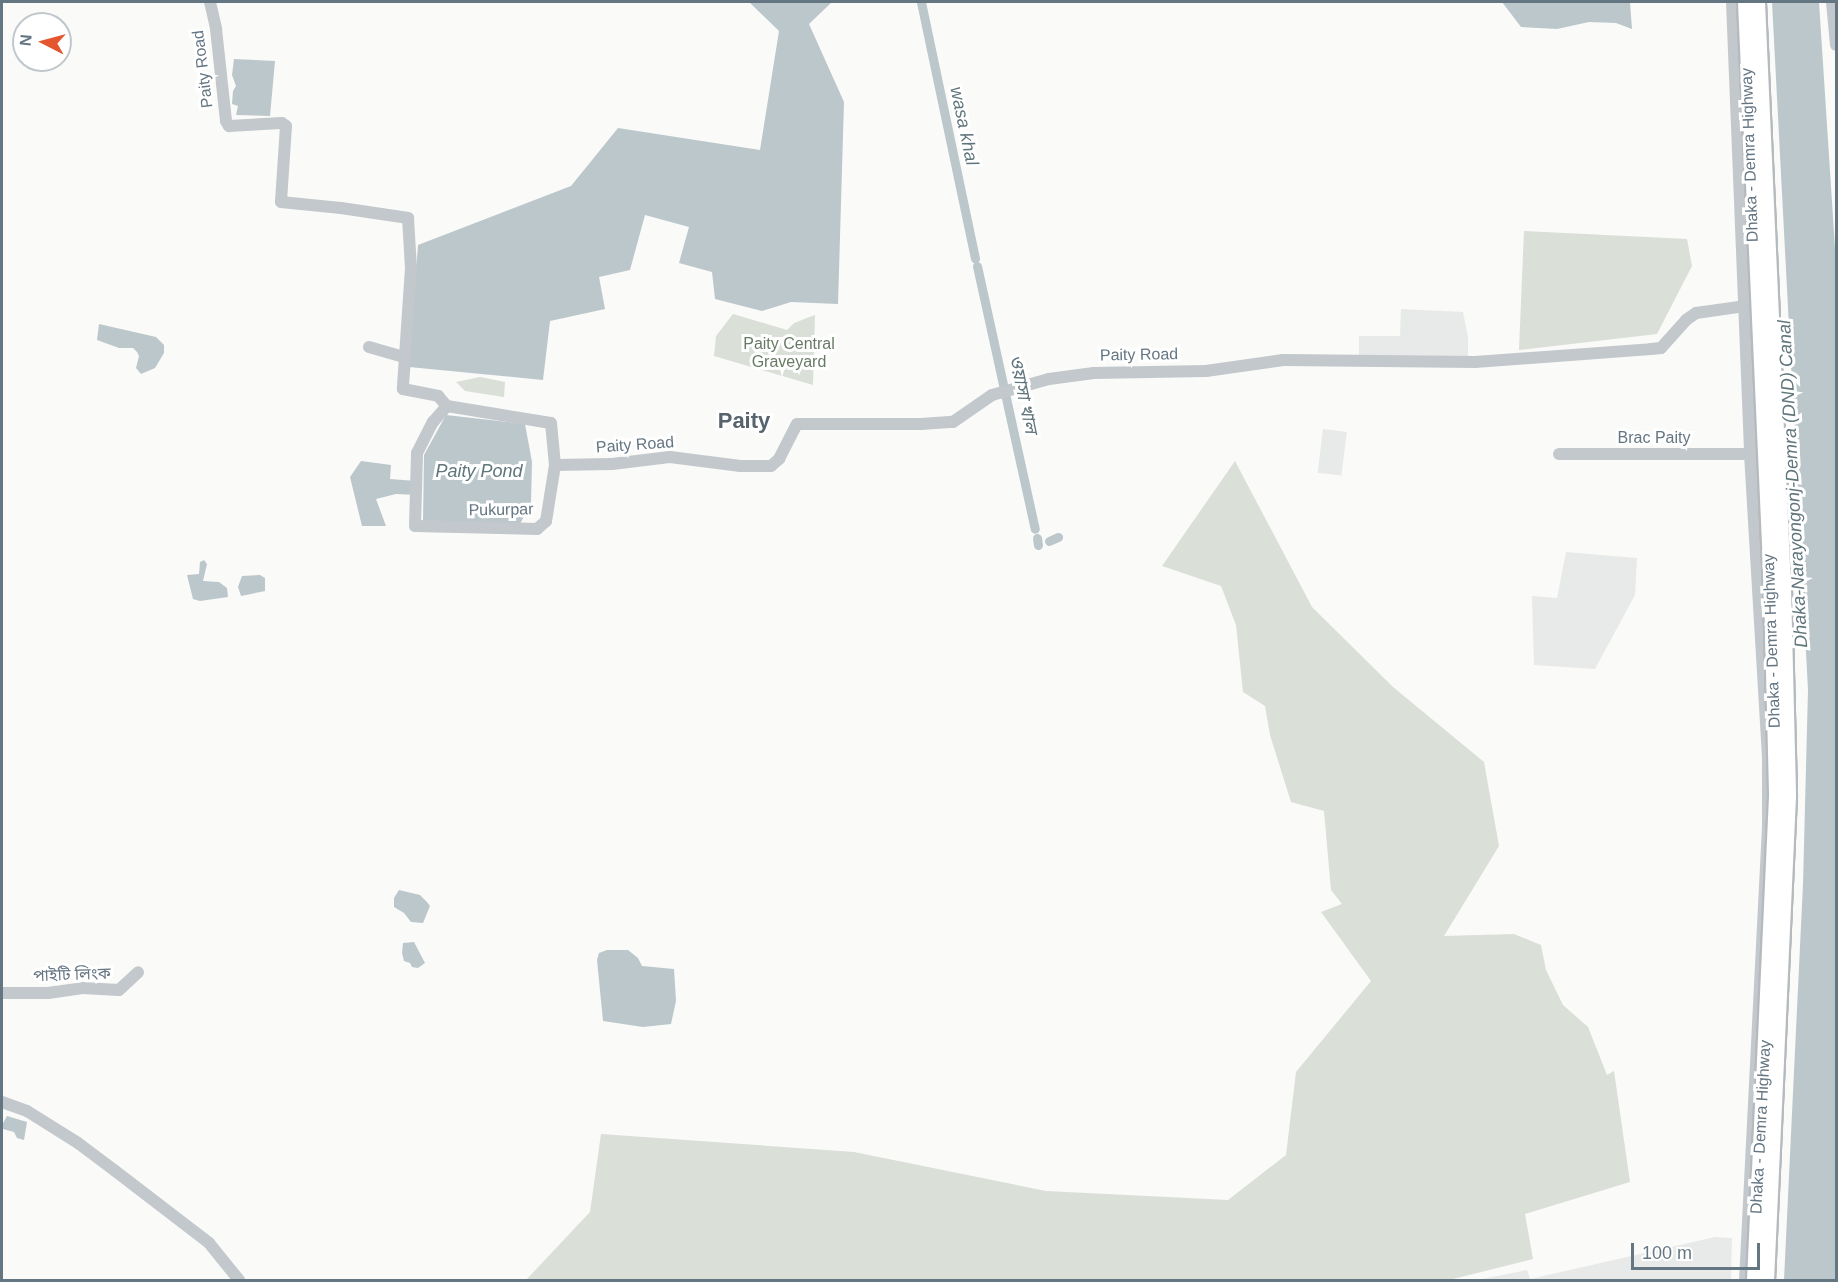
<!DOCTYPE html>
<html>
<head>
<meta charset="utf-8">
<style>
	body { margin:0 }
	#map { position:relative; width:1838px; height:1282px; overflow:hidden; background:#fafaf8; font-family:Arial,"Noto Sans Bengali",sans-serif }
	div>[style] { position:absolute }
	[style*='--x'] { left:calc(var(--x)*1px); top:calc(var(--y)*1px); width:calc(var(--w)*1px); rotate:calc(var(--a)*1deg) }
	.built>* { inset:0; background:#e8e9e9; transform-origin:0 0 }
	.green>* { inset:0; background:#dadfd7 }
	.water>* { inset:0; background:#bbc7cb }
	.canal>* { height:9px; margin:-4.5px; padding:0 4.5px; transform-origin:4.5px; border-radius:4.5px; background:#bbc7cb }
	.minor>* { height:12px; margin:-6px; padding:0 6px; transform-origin:6px; border-radius:6px; background:#c3c8cc }
	.bridges { filter:drop-shadow(2px 0 #b5babe) drop-shadow(-2px 0 #b5babe) drop-shadow(0 2px #b5babe) drop-shadow(0 -2px #b5babe) }
	.major-bridge>* { height:15px; margin:-7.5px; padding:0 7.5px; transform-origin:7.5px; border-radius:7.5px; background:#fff }
	span { translate:-50% -50%; white-space:nowrap; text-align:center; line-height:1.15; -webkit-text-stroke:6px #fff; paint-order:stroke }
	.street-label { font-size:16px; color:#657683 }
	.park-label { font-size:16px; color:#687a64 }
	.water-label { font-size:18px; color:#60757c; font-style:italic }
	.district-label { font-size:22px; color:#57646e; font-weight:700 }
	.frame { position:absolute; inset:0; border:3px solid #657683; pointer-events:none }
	.north { position:absolute; left:12px; top:12px; width:60px; height:60px; box-sizing:border-box; background:#fff; border:2px solid #c1c8cd; border-radius:50%; rotate:276deg; font-size:16px; font-weight:700; line-height:24px; text-align:center; color:#657683 }
	.north::after { content:''; display:block; margin:auto; width:21px; height:27px; background:#e4572e; clip-path:polygon(50% 0,100% 100%,50% 72%,0 100%) }
	.scale { position:absolute; left:1631px; top:1243px; width:129px; height:27px; box-sizing:border-box; border:3px solid #657683; border-top:0; padding-left:8px; font-size:18px; line-height:21px; white-space:nowrap; color:#657683; -webkit-text-stroke:4px #fff; paint-order:stroke }
</style>
</head>
<body>
<div id="map">
	<div class="built">
		<div style="clip-path:polygon(1401px 309px,1463px 312px,1468px 337px,1468px 359px,1359px 359px,1359px 336px,1400px 336px)"></div>
		<div style="left:1323px;top:429px;width:24px;height:44px;rotate:7deg"></div>
		<div style="clip-path:polygon(1566px 552px,1637px 558px,1635px 595px,1595px 669px,1534px 665px,1532px 596px,1557px 598px)"></div>
		<div style="clip-path:polygon(1715px 1237px,1732px 1238px,1731px 1280px,1477px 1280px,1527px 1270px,1530px 1279px)"></div>
	</div>
	<div class="green">
		<div style="clip-path:polygon(1524px 231px,1687px 239px,1692px 266px,1657px 334px,1519px 350px)"></div>
		<div style="clip-path:polygon(733px 314px,787px 330px,794px 323px,815px 315px,813px 385px,714px 356px,716px 336px)"></div>
		<div style="clip-path:polygon(480px 377px,505px 382px,504px 397px,465px 391px,456px 382px)"></div>
		<div style="clip-path:polygon(1235px 461px,1312px 607px,1393px 687px,1484px 762px,1499px 846px,1444px 936px,1514px 934px,1541px 945px,1546px 970px,1563px 1005px,1588px 1027px,1607px 1075px,1614px 1071px,1630px 1182px,1525px 1214px,1533px 1259px,1449px 1280px,526px 1280px,590px 1212px,601px 1134px,854px 1152px,1046px 1191px,1228px 1200px,1286px 1155px,1296px 1072px,1371px 981px,1321px 912px,1342px 904px,1331px 890px,1324px 811px,1291px 802px,1270px 735px,1265px 706px,1243px 692px,1236px 625px,1221px 586px,1162px 566px)"></div>
	</div>
	<div class="water">
		<div style="clip-path:polygon(749px 2px,832px 2px,809px 24px,844px 102px,838px 304px,791px 302px,762px 311px,715px 299px,712px 272px,679px 263px,689px 227px,645px 215px,630px 270px,599px 277px,605px 309px,550px 321px,543px 380px,409px 367px,418px 245px,571px 186px,618px 128px,760px 150px,779px 31px)"></div>
		<div style="clip-path:polygon(1502px 2px,1630px 2px,1632px 29px,1616px 23px,1589px 22px,1557px 29px,1521px 27px)"></div>
		<div style="clip-path:polygon(1772px 2px,1819px 2px,1836px 263px,1836px 1280px,1784px 1280px,1803px 884px,1808px 690px)"></div>
		<div style="clip-path:polygon(234px 59px,275px 61px,270px 116px,236px 115px,238px 106px,232px 104px,233px 91px,236px 86px,232px 75px)"></div>
		<div style="clip-path:polygon(99px 324px,156px 337px,164px 345px,164px 353px,155px 368px,141px 374px,136px 368px,139px 356px,137px 352px,133px 348px,119px 348px,97px 340px)"></div>
		<div style="clip-path:polygon(446px 415px,525px 424px,532px 462px,531px 503px,520px 524px,423px 522px,424px 455px)"></div>
		<div style="clip-path:polygon(361px 461px,391px 465px,390px 479px,416px 481px,416px 495px,396px 494px,376px 499px,386px 526px,362px 526px,350px 477px)"></div>
		<div style="clip-path:polygon(204px 560px,207px 564px,203px 581px,219px 582px,227px 588px,228px 597px,200px 601px,193px 599px,187px 575px,199px 574px,200px 562px)"></div>
		<div style="clip-path:polygon(260px 575px,265px 578px,265px 591px,241px 596px,238px 587px,242px 576px)"></div>
		<div style="clip-path:polygon(399px 890px,420px 895px,426px 901px,430px 906px,423px 923px,411px 922px,404px 913px,394px 907px,394px 898px)"></div>
		<div style="clip-path:polygon(414px 942px,425px 963px,418px 968px,412px 967px,410px 963px,404px 961px,402px 953px,403px 943px)"></div>
		<div style="clip-path:polygon(607px 950px,628px 950px,638px 958px,642px 966px,674px 969px,676px 1001px,671px 1024px,643px 1027px,603px 1021px,597px 960px,599px 953px)"></div>
		<div style="clip-path:polygon(7px 1116px,27px 1122px,24px 1140px,17px 1138px,14px 1132px,3px 1129px,2px 1125px)"></div>
	</div>
	<div class="canal">
		<div style="--x:921;--y:2;--w:262;--a:78.1"></div>
		<div style="--x:977;--y:266;--w:269;--a:77.6"></div>
		<div style="--x:1037;--y:538;--w:7;--a:82"></div>
		<div style="--x:1049;--y:541;--w:10;--a:-24"></div>
	</div>
	<div class="minor">
		<div style="--x:210;--y:2;--w:28;--a:77"></div>
		<div style="--x:216;--y:29;--w:93;--a:83.8"></div>
		<div style="--x:226;--y:121;--w:6;--a:59"></div>
		<div style="--x:229;--y:126;--w:53;--a:-3.2"></div>
		<div style="--x:282;--y:123;--w:5;--a:37"></div>
		<div style="--x:286;--y:126;--w:76;--a:93.8"></div>
		<div style="--x:281;--y:202;--w:60;--a:5.7"></div>
		<div style="--x:341;--y:208;--w:68;--a:8.5"></div>
		<div style="--x:408;--y:218;--w:50;--a:86.6"></div>
		<div style="--x:411;--y:268;--w:89;--a:93.9"></div>
		<div style="--x:1732;--y:2;--w:452;--a:87.7"></div>
		<div style="--x:1750;--y:454;--w:306;--a:86.6"></div>
		<div style="--x:1768;--y:759;--w:68;--a:90"></div>
		<div style="--x:1768;--y:827;--w:454;--a:92.9"></div>
		<div style="--x:1832;--y:2;--w:43;--a:84.7"></div>
		<div style="--x:369;--y:347;--w:37;--a:16"></div>
		<div style="--x:405;--y:357;--w:32;--a:94"></div>
		<div style="--x:403;--y:389;--w:36;--a:11"></div>
		<div style="--x:438;--y:396;--w:13;--a:48"></div>
		<div style="--x:447;--y:406;--w:105;--a:9.3"></div>
		<div style="--x:551;--y:423;--w:42;--a:84.6"></div>
		<div style="--x:555;--y:465;--w:57;--a:99.1"></div>
		<div style="--x:546;--y:521;--w:12;--a:138"></div>
		<div style="--x:537;--y:529;--w:122;--a:-178.6"></div>
		<div style="--x:415;--y:526;--w:73;--a:-88.4"></div>
		<div style="--x:417;--y:453;--w:35;--a:-63"></div>
		<div style="--x:433;--y:422;--w:21;--a:-49"></div>
		<div style="--x:1559;--y:454;--w:191;--a:0"></div>
		<div style="--x:555;--y:465;--w:57;--a:-1"></div>
		<div style="--x:612;--y:464;--w:58;--a:-6.9"></div>
		<div style="--x:670;--y:457;--w:71;--a:7.3"></div>
		<div style="--x:740;--y:466;--w:31;--a:0"></div>
		<div style="--x:771;--y:466;--w:11;--a:-41"></div>
		<div style="--x:779;--y:459;--w:39;--a:-63"></div>
		<div style="--x:797;--y:424;--w:124;--a:0"></div>
		<div style="--x:921;--y:424;--w:32;--a:-4"></div>
		<div style="--x:953;--y:422;--w:47;--a:-34.7"></div>
		<div style="--x:992;--y:395;--w:59;--a:-15.7"></div>
		<div style="--x:1049;--y:379;--w:45;--a:-7.6"></div>
		<div style="--x:1094;--y:373;--w:112;--a:-1"></div>
		<div style="--x:1206;--y:371;--w:78;--a:-8.1"></div>
		<div style="--x:1283;--y:360;--w:192;--a:0.6"></div>
		<div style="--x:1475;--y:362;--w:176;--a:-4.2"></div>
		<div style="--x:1651;--y:349;--w:10;--a:-6"></div>
		<div style="--x:1661;--y:348;--w:38;--a:-48"></div>
		<div style="--x:1686;--y:320;--w:12;--a:-35"></div>
		<div style="--x:1696;--y:313;--w:49;--a:-8.1"></div>
		<div style="--x:2;--y:993;--w:46;--a:0"></div>
		<div style="--x:48;--y:993;--w:35;--a:-8"></div>
		<div style="--x:83;--y:988;--w:36;--a:3"></div>
		<div style="--x:119;--y:990;--w:26;--a:-43"></div>
		<div style="--x:2;--y:1102;--w:27;--a:20"></div>
		<div style="--x:27;--y:1111;--w:60;--a:32.1"></div>
		<div style="--x:78;--y:1143;--w:45;--a:36.9"></div>
		<div style="--x:114;--y:1170;--w:120;--a:37.5"></div>
		<div style="--x:209;--y:1243;--w:48;--a:51"></div>
	</div>
	<div class="bridges">
		<div class="major-bridge">
			<div style="--x:1745;--y:2;--w:587;--a:87.46"></div>
			<div style="--x:1771;--y:588;--w:208;--a:88.6"></div>
			<div style="--x:1776;--y:796;--w:484;--a:92.6"></div>
			<div style="--x:1757;--y:2;--w:587;--a:87.46"></div>
			<div style="--x:1783;--y:588;--w:208;--a:88.6"></div>
			<div style="--x:1788;--y:796;--w:484;--a:92.6"></div>
		</div>
	</div>
	<div class="street-label">
		<span style="left:203px;top:69px;rotate:-97deg">Paity Road</span>
		<span style="left:1750px;top:155px;rotate:-92deg">Dhaka - Demra Highway</span>
		<span style="left:1139px;top:355px;rotate:-1deg">Paity Road</span>
		<span style="left:1654px;top:438px">Brac Paity</span>
		<span style="left:635px;top:445px;rotate:-4deg">Paity Road</span>
		<span style="left:501px;top:510px;rotate:-1deg">Pukurpar</span>
		<span style="left:1772px;top:641px;rotate:-92deg">Dhaka - Demra Highway</span>
		<span style="left:72px;top:975px;rotate:-2deg">পাইটি লিংক</span>
		<span style="left:1761px;top:1127px;rotate:-87deg">Dhaka - Demra Highway</span>
	</div>
	<div class="park-label">
		<span style="left:789px;top:353px">Paity Central<br>Graveyard</span>
	</div>
	<div class="water-label">
		<span style="left:964px;top:126px;rotate:78deg">wasa khal</span>
		<span style="left:1023px;top:394px;rotate:78deg">ওয়াসা খাল</span>
		<span style="left:479px;top:471px">Paity Pond</span>
		<span style="left:1793px;top:484px;rotate:-93deg">Dhaka-Narayongonj-Demra (DND) Canal</span>
	</div>
	<div class="district-label">
		<span style="left:744px;top:421px">Paity</span>
	</div>
	<div class="frame"></div>
	<div class="north">N</div>
	<div class="scale">100 m</div>
</div>
</body>
</html>
